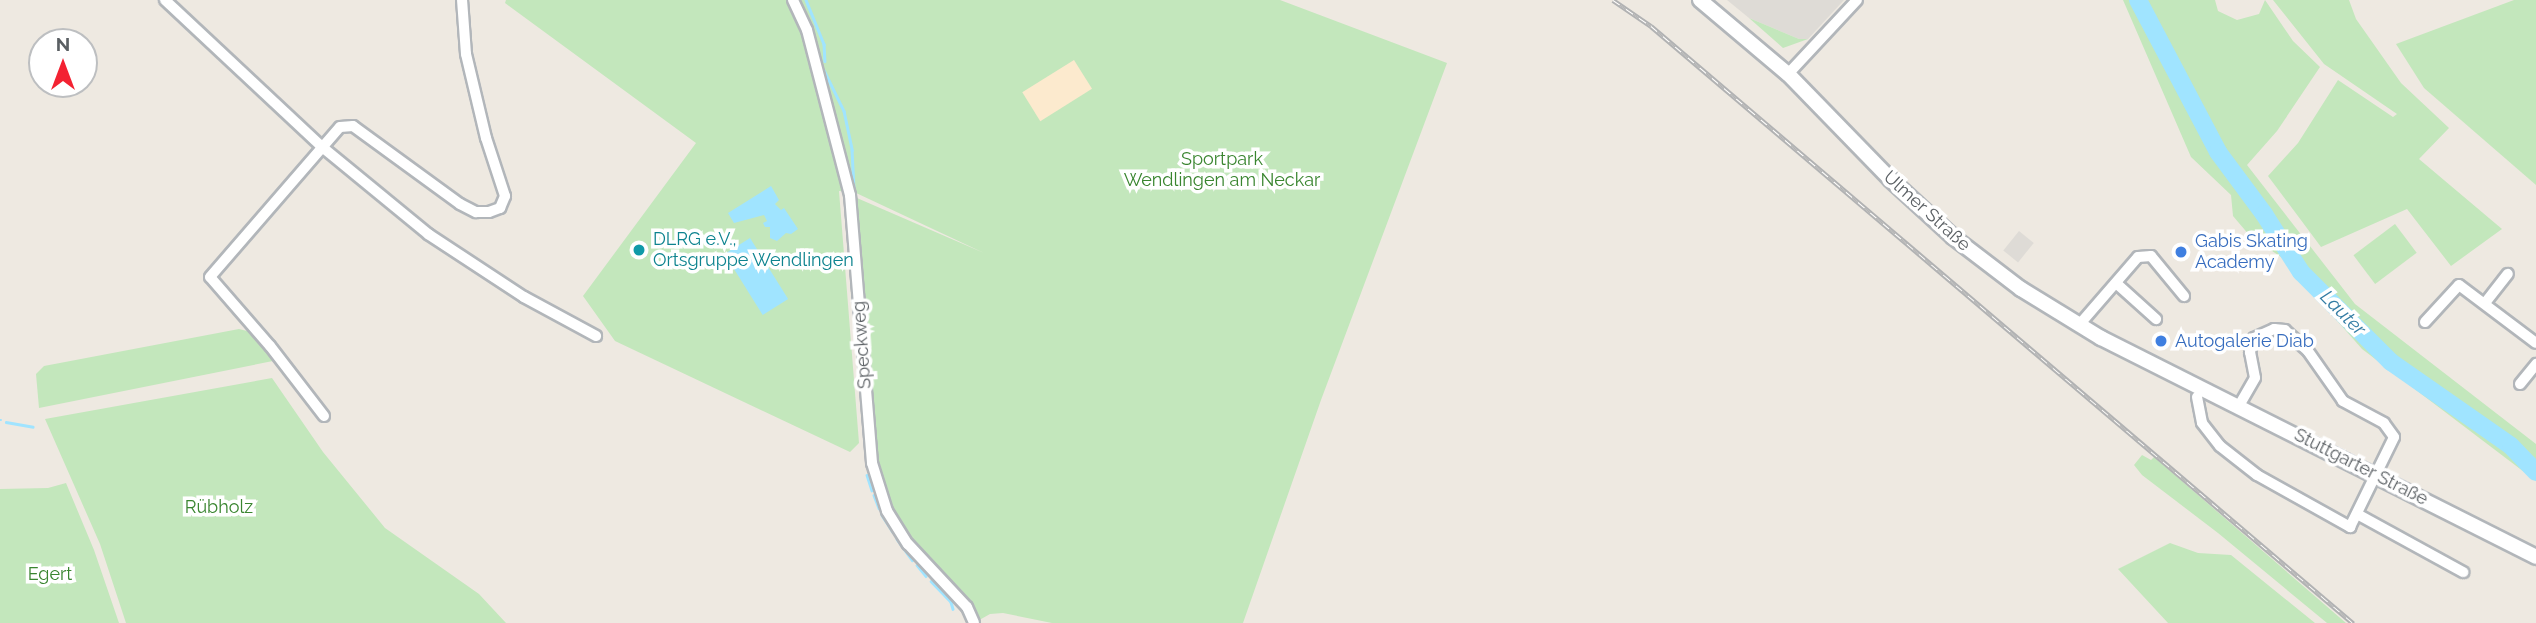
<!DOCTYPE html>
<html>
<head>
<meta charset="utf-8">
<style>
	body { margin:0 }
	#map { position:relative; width:2536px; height:623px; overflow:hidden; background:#eee9e1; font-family:Raleway,sans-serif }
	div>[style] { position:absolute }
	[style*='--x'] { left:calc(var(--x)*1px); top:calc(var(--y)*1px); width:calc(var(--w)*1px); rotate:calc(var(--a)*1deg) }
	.industrial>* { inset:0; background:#dedbd6; transform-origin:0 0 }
	.green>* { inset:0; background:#c3e7bc; transform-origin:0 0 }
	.sand>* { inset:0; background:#fceace; transform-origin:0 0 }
	.water>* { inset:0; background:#a0e4ff; transform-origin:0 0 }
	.stream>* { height:2.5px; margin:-1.25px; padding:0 1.25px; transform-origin:1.25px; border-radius:1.25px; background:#a0e4ff }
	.river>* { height:18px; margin:-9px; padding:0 9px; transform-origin:9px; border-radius:9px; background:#a0e4ff }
	.roads { filter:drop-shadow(2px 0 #b2b6ba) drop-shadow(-2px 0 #b2b6ba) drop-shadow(0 2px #b2b6ba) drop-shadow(0 -2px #b2b6ba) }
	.minor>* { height:10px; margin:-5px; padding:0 5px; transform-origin:5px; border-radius:5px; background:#fff }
	.secondary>* { height:14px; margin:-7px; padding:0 7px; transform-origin:7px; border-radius:7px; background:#fff }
	.rail>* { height:5px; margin-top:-2.5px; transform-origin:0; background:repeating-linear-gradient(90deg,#fff 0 8px,#b1b2b3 0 16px); box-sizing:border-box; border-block:2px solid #b1b2b3 }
	.dots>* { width:19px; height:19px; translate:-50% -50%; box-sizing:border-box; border:4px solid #fff; border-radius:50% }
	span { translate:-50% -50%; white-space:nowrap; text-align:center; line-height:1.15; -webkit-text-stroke:7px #fff; paint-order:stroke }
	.park-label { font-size:18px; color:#39852f }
	.street-label { font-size:18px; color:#5a5f63 }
	.culture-label { font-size:18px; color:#0d838f }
	.left { translate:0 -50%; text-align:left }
	.shop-label { font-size:18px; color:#366cbe }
	.water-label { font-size:19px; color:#337ca4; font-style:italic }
	.north { position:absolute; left:28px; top:28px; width:70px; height:70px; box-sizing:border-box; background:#fff; border:2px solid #bdbfc1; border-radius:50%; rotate:0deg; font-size:19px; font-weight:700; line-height:28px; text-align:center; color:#5a5f63 }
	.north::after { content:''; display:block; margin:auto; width:24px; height:32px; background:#f32232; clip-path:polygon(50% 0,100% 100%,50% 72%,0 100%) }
</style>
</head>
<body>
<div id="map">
	<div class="industrial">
		<div style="clip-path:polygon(1727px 0,1844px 0,1808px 39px,1799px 39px,1749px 18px)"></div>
		<div style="left:2019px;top:231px;width:19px;height:25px;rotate:39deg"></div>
	</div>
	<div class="green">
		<div style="clip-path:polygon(506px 0,1280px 0,1447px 63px,1321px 400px,1243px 623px,1052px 623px,1003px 613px,990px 614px,974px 623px,908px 544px,887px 511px,872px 463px,850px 195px,984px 253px,854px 192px,839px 191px,859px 443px,850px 452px,615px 341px,583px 296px,696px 143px,505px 3px)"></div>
		<div style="clip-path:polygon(2123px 0,2215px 0,2218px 11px,2237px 20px,2259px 14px,2265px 0,2293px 41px,2320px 67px,2277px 131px,2247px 165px,2355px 304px,2536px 444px,2536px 481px,2362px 349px,2281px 257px,2250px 236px,2233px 216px,2231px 195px,2191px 157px)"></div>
		<div style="clip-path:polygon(2273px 0,2349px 0,2356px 19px,2401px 83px,2449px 128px,2419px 159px,2502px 229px,2451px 266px,2407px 209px,2321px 247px,2268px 176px,2298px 143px,2338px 80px,2393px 117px,2397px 114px,2324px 64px)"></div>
		<div style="clip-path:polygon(2514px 0,2536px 0,2536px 185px,2424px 88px,2396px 44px)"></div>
		<div style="clip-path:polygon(1749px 18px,1799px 39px,1808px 39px,1783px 48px)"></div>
		<div style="left:2395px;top:224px;width:36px;height:52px;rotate:53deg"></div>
		<div style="clip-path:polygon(239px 329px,255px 333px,278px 360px,39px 408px,36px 374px,44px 366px)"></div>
		<div style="clip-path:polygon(272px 378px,323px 452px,385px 528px,479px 594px,506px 623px,126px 623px,100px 544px,45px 419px)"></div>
		<div style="clip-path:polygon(2142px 455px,2151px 460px,2154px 457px,2346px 623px,2327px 623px,2218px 533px,2142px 475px,2134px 465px)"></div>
		<div style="clip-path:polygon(66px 483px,94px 550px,119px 623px,0 623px,0 489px,48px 488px)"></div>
		<div style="clip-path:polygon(2170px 543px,2198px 553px,2231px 555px,2315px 623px,2168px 623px,2118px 569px)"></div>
	</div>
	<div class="sand">
		<div style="left:1074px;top:60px;width:34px;height:61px;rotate:58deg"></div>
	</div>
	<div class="water">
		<div style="clip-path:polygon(771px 186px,779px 200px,775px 204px,781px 210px,784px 208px,798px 229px,791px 234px,786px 233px,777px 241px,770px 238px,770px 227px,765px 227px,763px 223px,767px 221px,764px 215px,734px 223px,728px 213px)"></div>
		<div style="left:750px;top:238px;width:72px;height:30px;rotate:58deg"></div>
	</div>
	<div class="stream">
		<div style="--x:806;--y:0;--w:48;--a:67.8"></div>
		<div style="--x:824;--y:44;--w:17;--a:87"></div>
		<div style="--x:824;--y:70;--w:46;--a:64"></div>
		<div style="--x:844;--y:111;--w:40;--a:78"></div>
		<div style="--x:852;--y:150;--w:39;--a:87"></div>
		<div style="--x:0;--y:420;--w:1;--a:0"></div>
		<div style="--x:6;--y:422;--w:27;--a:10"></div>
		<div style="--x:867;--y:475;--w:16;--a:72"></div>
		<div style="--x:874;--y:495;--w:14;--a:69"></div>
		<div style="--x:882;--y:515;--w:20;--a:57"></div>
		<div style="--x:897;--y:539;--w:26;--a:54"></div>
		<div style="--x:917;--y:565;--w:14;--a:51"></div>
		<div style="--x:931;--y:581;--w:29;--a:46"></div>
		<div style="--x:951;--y:602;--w:7;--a:74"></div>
	</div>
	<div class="river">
		<div style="--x:2138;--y:0;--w:172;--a:62.2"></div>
		<div style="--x:2218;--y:152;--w:77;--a:53.4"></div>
		<div style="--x:2264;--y:214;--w:69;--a:57.5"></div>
		<div style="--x:2301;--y:272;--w:127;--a:45"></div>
		<div style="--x:2391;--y:362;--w:146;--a:35"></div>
		<div style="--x:2511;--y:446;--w:36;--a:46"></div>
	</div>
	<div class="roads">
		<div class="minor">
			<div style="--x:165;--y:0;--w:214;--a:43.1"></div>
			<div style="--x:321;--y:146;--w:139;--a:39.4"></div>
			<div style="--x:428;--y:234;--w:115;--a:33.3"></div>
			<div style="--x:524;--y:297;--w:82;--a:28.4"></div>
			<div style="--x:793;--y:0;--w:33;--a:65"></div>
			<div style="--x:807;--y:30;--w:171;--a:75.4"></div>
			<div style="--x:850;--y:195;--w:269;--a:85.3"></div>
			<div style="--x:872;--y:463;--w:50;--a:72.6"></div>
			<div style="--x:887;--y:511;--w:39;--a:58"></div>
			<div style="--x:908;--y:544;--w:86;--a:46.9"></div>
			<div style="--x:967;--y:607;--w:17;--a:66"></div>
			<div style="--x:1788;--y:74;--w:101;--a:-47"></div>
			<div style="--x:2116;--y:283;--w:54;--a:42"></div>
			<div style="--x:2485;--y:303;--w:37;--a:-52"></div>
			<div style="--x:2425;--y:322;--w:50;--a:-47.4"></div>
			<div style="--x:2459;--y:285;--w:96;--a:37"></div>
			<div style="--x:2079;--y:325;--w:90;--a:-49.1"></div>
			<div style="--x:2138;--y:257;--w:13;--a:-4"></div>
			<div style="--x:2151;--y:256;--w:52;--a:50.5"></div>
			<div style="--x:2520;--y:384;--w:26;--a:-51"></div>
			<div style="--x:2197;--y:397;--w:26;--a:79"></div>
			<div style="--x:2202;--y:423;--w:29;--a:52"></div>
			<div style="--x:2220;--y:446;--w:47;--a:38.1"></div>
			<div style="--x:2257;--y:475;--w:107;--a:29.2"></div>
			<div style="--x:2350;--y:527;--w:100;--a:-63.9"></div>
			<div style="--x:2394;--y:437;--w:17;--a:-126"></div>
			<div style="--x:2384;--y:423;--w:47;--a:-151.8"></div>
			<div style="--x:2343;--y:401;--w:61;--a:-125"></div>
			<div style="--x:2308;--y:351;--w:31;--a:-138"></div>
			<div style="--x:2285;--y:330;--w:11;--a:-175"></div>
			<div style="--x:2274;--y:329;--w:22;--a:156"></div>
			<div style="--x:2254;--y:338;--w:15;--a:106"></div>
			<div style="--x:2250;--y:352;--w:26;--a:79"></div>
			<div style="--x:2255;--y:378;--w:32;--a:120"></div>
			<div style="--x:324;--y:416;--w:88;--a:-127.6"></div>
			<div style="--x:270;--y:346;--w:91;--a:-131"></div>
			<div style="--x:210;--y:277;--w:198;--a:-49.1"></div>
			<div style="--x:340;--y:127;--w:13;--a:-4"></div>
			<div style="--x:353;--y:126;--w:132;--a:36.1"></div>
			<div style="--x:460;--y:204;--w:18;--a:27"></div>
			<div style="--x:476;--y:212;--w:13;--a:0"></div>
			<div style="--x:489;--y:212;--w:12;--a:-20"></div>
			<div style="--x:500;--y:208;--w:13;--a:-67"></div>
			<div style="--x:505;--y:196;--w:61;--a:-108.1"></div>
			<div style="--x:486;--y:138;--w:86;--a:-103.4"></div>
			<div style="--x:466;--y:54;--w:54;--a:-94.2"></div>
			<div style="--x:2359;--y:515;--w:119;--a:28.7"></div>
		</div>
		<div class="secondary">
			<div style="--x:1700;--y:0;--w:115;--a:40.1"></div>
			<div style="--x:1788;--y:74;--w:146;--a:45.8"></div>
			<div style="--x:1890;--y:179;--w:86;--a:42.6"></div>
			<div style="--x:1953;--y:237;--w:86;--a:37.4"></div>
			<div style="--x:2021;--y:289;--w:94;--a:31.5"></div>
			<div style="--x:2101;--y:338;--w:487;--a:26.7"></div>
		</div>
	</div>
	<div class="rail">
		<div style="--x:1613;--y:0;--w:46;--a:34.4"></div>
		<div style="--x:1651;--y:26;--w:922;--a:40.38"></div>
	</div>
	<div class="dots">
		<div style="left:639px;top:250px;background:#0f9aa8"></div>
		<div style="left:2181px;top:252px;background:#3f7fe0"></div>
		<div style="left:2161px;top:341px;background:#3f7fe0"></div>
	</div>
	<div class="park-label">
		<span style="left:1222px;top:170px">Sportpark<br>Wendlingen am Neckar</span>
		<span style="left:219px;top:507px">Rübholz</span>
		<span style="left:50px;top:574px">Egert</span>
	</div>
	<div class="street-label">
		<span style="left:1927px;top:211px;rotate:42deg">Ulmer Straße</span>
		<span style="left:862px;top:345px;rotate:-94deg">Speckweg</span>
		<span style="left:2361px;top:467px;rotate:27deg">Stuttgarter Straße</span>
	</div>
	<div class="culture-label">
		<span class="left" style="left:653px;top:250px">DLRG e.V.,<br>Ortsgruppe Wendlingen</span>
	</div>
	<div class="shop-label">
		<span class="left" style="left:2195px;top:252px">Gabis Skating<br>Academy</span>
		<span class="left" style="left:2175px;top:341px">Autogalerie Diab</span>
	</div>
	<div class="water-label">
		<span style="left:2343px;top:313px;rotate:45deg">Lauter</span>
	</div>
	<div class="north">N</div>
</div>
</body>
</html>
